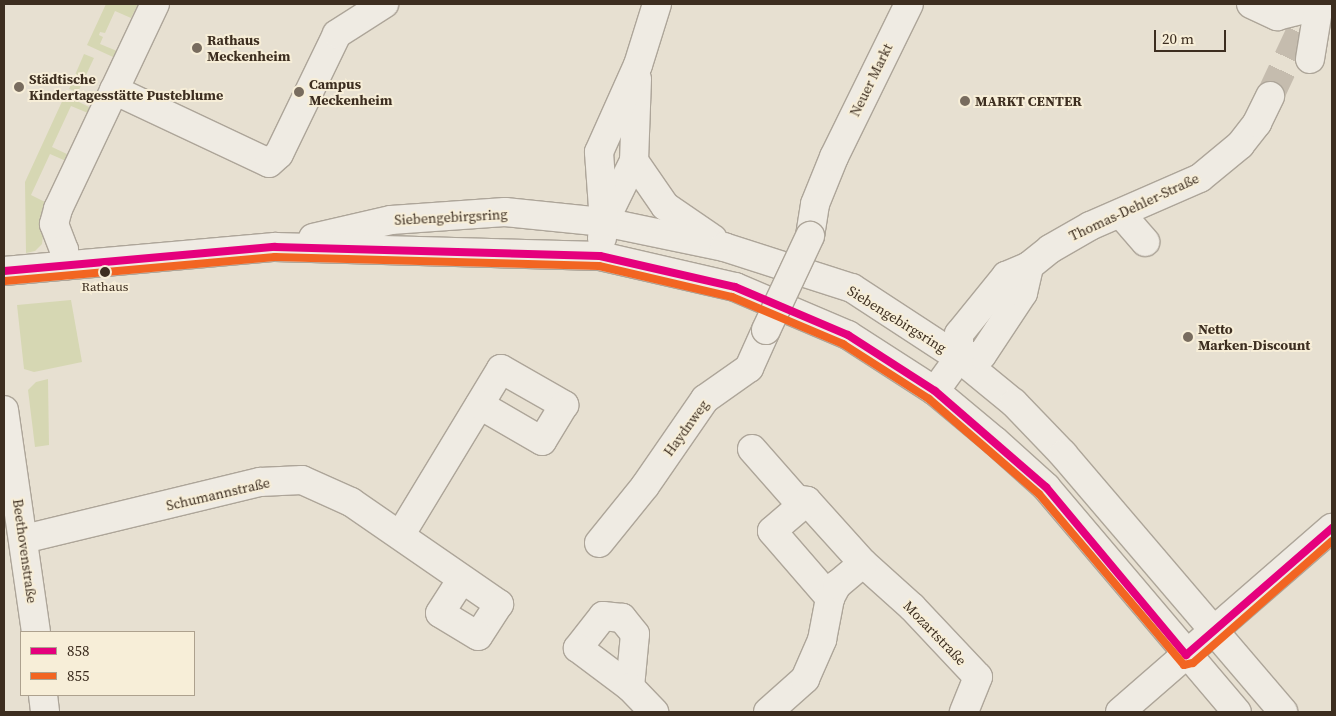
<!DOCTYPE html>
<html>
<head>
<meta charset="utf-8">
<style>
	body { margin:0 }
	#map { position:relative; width:1336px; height:716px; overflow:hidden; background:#e7e0d1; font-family:"Source Serif 4",serif }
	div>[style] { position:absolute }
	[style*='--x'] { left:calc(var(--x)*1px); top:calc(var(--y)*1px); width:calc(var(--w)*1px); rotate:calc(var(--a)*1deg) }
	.green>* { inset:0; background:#d6d7b3 }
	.minor-tunnel>* { height:28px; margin-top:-14px; transform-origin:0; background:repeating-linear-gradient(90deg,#c5bcae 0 28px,transparent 0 42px) }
	.roads { filter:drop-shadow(1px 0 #ada599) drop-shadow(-1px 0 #ada599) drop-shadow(0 1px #ada599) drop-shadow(0 -1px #ada599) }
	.minor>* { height:28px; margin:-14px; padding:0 14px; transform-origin:14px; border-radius:14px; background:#efebe3 }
	.bridges { filter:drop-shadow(1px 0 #ada599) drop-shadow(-1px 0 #ada599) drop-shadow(0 1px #ada599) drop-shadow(0 -1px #ada599) }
	.minor-bridge>* { height:28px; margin:-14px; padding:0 14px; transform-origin:14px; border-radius:14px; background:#efebe3 }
	.bus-1>* { height:8px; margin:-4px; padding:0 4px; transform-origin:4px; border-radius:4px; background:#e5007d }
	.bus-2>* { height:8px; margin:-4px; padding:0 4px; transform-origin:4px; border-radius:4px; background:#f26522 }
	.dots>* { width:14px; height:14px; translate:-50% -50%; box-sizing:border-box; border:2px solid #f7eed8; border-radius:50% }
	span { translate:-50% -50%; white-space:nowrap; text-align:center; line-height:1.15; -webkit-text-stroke:4px #f7eed8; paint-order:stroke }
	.bus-label { font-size:13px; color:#3d2e20 }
	.poi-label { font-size:14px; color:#3d2e20; font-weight:700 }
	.left { translate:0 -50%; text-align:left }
	.street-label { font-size:14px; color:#3d2e20 }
	.frame { position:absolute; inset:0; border:5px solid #3d2e20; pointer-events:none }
	.legend { position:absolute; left:20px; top:631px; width:175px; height:65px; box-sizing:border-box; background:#f7eed8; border:1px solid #ada18e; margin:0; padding:6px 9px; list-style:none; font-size:15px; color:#3d2e20 }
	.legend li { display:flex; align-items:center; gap:10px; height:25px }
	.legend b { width:25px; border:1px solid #ada18e }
	.scale { position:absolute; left:1154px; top:30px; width:72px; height:22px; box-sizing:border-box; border:2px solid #3d2e20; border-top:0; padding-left:6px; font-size:15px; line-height:18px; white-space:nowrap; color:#3d2e20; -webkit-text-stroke:4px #f7eed8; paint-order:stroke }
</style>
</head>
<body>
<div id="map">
	<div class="green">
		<div style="clip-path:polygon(106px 4px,138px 4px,131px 18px,115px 11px,105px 33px,100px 32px,99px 35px,103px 37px,100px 44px,117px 51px,113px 57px,87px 45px)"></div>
		<div style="clip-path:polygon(84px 54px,94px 58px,78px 92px,69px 89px)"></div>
		<div style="clip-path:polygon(65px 95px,91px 108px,88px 113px,71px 106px,52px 147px,69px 155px,66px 161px,50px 154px,31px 195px,47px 203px,42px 244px,35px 251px,26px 253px,25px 182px)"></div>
		<div style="clip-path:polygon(71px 300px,82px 362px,34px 372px,24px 369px,17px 305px)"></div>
		<div style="clip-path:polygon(48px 379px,49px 445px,35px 447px,28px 390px,36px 382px)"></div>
	</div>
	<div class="minor-tunnel">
		<div style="--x:1270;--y:96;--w:102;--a:-64.9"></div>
	</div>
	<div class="roads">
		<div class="minor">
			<div style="--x:1251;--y:4;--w:29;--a:25"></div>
			<div style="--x:1277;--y:16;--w:49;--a:-14"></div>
			<div style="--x:1310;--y:59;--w:56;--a:-80.7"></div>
			<div style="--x:114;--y:90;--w:171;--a:25.2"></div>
			<div style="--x:269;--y:163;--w:13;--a:-42"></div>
			<div style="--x:279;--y:154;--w:133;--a:-64.2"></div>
			<div style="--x:337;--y:34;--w:56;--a:-32.6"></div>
			<div style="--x:634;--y:161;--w:55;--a:55.4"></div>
			<div style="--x:665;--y:206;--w:58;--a:34.5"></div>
			<div style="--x:1121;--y:214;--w:37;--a:49"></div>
			<div style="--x:604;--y:222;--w:68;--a:-63.8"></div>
			<div style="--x:634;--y:161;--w:82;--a:-87.9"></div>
			<div style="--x:810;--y:236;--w:32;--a:-81"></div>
			<div style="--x:815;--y:204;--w:51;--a:-68"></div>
			<div style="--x:834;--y:157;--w:170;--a:-63.9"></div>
			<div style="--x:313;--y:238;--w:80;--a:-13"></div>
			<div style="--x:391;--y:220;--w:114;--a:-4"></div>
			<div style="--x:505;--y:212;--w:100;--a:5.8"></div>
			<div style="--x:604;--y:222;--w:123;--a:11.8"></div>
			<div style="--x:724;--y:247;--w:134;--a:17.8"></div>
			<div style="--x:852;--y:288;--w:128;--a:33.2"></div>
			<div style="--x:959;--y:358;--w:71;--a:39.3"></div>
			<div style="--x:1014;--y:403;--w:71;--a:46.1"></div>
			<div style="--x:1063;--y:454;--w:339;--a:49.5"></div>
			<div style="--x:602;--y:238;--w:16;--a:-83"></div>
			<div style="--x:604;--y:222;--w:70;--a:-94.1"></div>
			<div style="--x:599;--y:152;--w:95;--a:-65.9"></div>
			<div style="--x:638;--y:65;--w:64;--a:-72.7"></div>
			<div style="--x:64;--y:266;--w:16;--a:-90"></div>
			<div style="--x:64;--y:250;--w:28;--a:-111"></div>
			<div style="--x:54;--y:224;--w:16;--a:-75"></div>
			<div style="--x:58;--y:209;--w:227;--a:-64.7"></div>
			<div style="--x:4;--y:271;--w:272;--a:-5.1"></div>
			<div style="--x:275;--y:247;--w:325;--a:1.6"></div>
			<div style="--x:600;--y:256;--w:139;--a:12.9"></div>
			<div style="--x:735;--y:287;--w:123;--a:23"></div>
			<div style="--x:848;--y:335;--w:103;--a:32.8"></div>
			<div style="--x:935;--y:391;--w:78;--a:39.8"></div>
			<div style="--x:995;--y:441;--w:69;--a:42"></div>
			<div style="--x:1046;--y:487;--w:295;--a:49.7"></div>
			<div style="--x:959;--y:358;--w:23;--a:-7"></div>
			<div style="--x:982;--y:355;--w:74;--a:-56.5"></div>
			<div style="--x:1023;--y:293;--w:28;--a:-77"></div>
			<div style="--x:935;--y:391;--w:41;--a:-54"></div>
			<div style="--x:959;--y:358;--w:24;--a:-90"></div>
			<div style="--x:959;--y:334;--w:75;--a:-51"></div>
			<div style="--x:1006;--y:276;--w:25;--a:-23"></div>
			<div style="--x:1029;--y:266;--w:27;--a:-39"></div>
			<div style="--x:1050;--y:249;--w:46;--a:-29.9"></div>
			<div style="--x:1090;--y:226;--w:120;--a:-23.6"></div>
			<div style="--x:1200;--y:178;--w:52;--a:-39.5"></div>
			<div style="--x:1240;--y:145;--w:28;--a:-52"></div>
			<div style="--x:1257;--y:123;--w:30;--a:-64"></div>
			<div style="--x:4;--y:410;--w:224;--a:81.8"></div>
			<div style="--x:752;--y:449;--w:67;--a:48.7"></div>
			<div style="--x:796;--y:499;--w:11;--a:10"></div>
			<div style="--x:807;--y:501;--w:84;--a:47.9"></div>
			<div style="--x:863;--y:563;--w:66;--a:41.9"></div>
			<div style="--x:912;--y:607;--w:96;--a:46.7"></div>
			<div style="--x:978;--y:677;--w:38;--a:112"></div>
			<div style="--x:807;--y:501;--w:46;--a:139.4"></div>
			<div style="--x:772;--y:531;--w:89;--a:49.1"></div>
			<div style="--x:401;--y:534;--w:193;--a:-58.8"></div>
			<div style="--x:501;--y:369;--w:73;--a:29.7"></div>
			<div style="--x:564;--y:405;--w:42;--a:121.4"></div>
			<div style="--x:542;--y:441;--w:72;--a:-149.9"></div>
			<div style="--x:24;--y:539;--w:243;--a:-13.6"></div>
			<div style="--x:260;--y:482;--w:42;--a:-2.7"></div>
			<div style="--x:302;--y:480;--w:54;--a:24.2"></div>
			<div style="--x:351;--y:502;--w:180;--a:34.6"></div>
			<div style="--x:499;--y:604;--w:38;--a:123"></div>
			<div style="--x:478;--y:636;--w:44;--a:-148.8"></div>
			<div style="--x:440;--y:613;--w:40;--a:-57.1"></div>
			<div style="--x:599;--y:543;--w:73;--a:-51.1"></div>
			<div style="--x:645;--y:486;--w:106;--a:-55.4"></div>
			<div style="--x:705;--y:399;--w:54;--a:-35.2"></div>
			<div style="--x:749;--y:368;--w:42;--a:-65.9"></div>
			<div style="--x:630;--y:687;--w:53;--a:-84.6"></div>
			<div style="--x:635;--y:634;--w:21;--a:-129"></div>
			<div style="--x:622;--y:618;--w:19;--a:-174"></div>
			<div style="--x:603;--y:616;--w:41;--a:128"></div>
			<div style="--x:578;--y:648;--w:65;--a:36.9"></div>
			<div style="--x:630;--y:687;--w:35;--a:46"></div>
			<div style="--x:43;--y:695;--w:17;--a:83"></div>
			<div style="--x:768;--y:712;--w:50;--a:-41.7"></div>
			<div style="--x:805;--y:679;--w:43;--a:-66.4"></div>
			<div style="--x:822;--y:640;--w:43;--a:-79.2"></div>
			<div style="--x:830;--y:598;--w:15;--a:-62"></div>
			<div style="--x:837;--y:585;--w:34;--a:-40"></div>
			<div style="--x:1120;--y:712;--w:281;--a:-41"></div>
		</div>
	</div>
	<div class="bridges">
		<div class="minor-bridge">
			<div style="--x:766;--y:330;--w:104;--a:-64.9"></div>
		</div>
	</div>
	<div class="bus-1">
		<div style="--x:4;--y:271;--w:272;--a:-5.1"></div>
		<div style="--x:275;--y:247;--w:325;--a:1.6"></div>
		<div style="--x:600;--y:256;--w:139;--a:12.9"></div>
		<div style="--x:735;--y:287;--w:123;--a:23"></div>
		<div style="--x:848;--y:335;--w:103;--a:32.8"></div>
		<div style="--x:935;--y:391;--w:147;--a:40.9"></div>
		<div style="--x:1046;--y:487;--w:219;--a:50.2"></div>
		<div style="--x:1186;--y:655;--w:194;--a:-41"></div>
	</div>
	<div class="bus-2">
		<div style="--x:5;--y:281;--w:271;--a:-5.1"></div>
		<div style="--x:275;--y:257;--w:324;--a:1.6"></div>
		<div style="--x:599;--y:266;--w:137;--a:13.1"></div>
		<div style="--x:732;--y:297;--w:121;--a:22.9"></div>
		<div style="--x:843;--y:344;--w:102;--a:32.6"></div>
		<div style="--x:929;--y:399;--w:145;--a:40.8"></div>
		<div style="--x:1039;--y:494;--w:224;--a:49.7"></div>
		<div style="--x:1184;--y:665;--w:9;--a:-13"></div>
		<div style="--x:1193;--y:663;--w:185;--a:-41.3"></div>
	</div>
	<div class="dots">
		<div style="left:197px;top:48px;background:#786c5e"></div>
		<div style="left:19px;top:87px;background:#786c5e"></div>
		<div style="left:299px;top:92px;background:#786c5e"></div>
		<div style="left:965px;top:101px;background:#786c5e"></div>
		<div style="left:105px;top:272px;background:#3d2e20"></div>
		<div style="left:1188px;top:337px;background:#786c5e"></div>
	</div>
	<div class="bus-label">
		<span style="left:105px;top:287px">Rathaus</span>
	</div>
	<div class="poi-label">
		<span class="left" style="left:207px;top:48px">Rathaus<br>Meckenheim</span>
		<span class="left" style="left:29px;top:87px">Städtische<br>Kindertagesstätte Pusteblume</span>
		<span class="left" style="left:309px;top:92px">Campus<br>Meckenheim</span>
		<span class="left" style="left:975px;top:101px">MARKT CENTER</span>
		<span class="left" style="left:1198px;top:337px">Netto<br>Marken-Discount</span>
	</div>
	<div class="street-label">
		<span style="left:871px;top:80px;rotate:-64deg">Neuer Markt</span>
		<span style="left:1134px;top:207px;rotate:-25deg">Thomas-Dehler-Straße</span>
		<span style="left:451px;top:217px;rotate:-3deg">Siebengebirgsring</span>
		<span style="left:897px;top:319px;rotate:32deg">Siebengebirgsring</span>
		<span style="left:686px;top:428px;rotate:-54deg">Haydnweg</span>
		<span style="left:218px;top:494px;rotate:-13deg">Schumannstraße</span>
		<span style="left:25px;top:551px;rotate:82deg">Beethovenstraße</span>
		<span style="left:935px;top:633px;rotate:46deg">Mozartstraße</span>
	</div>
	<div class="frame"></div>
	<ul class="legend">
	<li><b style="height:6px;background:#e5007d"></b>858</li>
	<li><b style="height:6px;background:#f26522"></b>855</li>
	</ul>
	<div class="scale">20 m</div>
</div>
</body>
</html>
